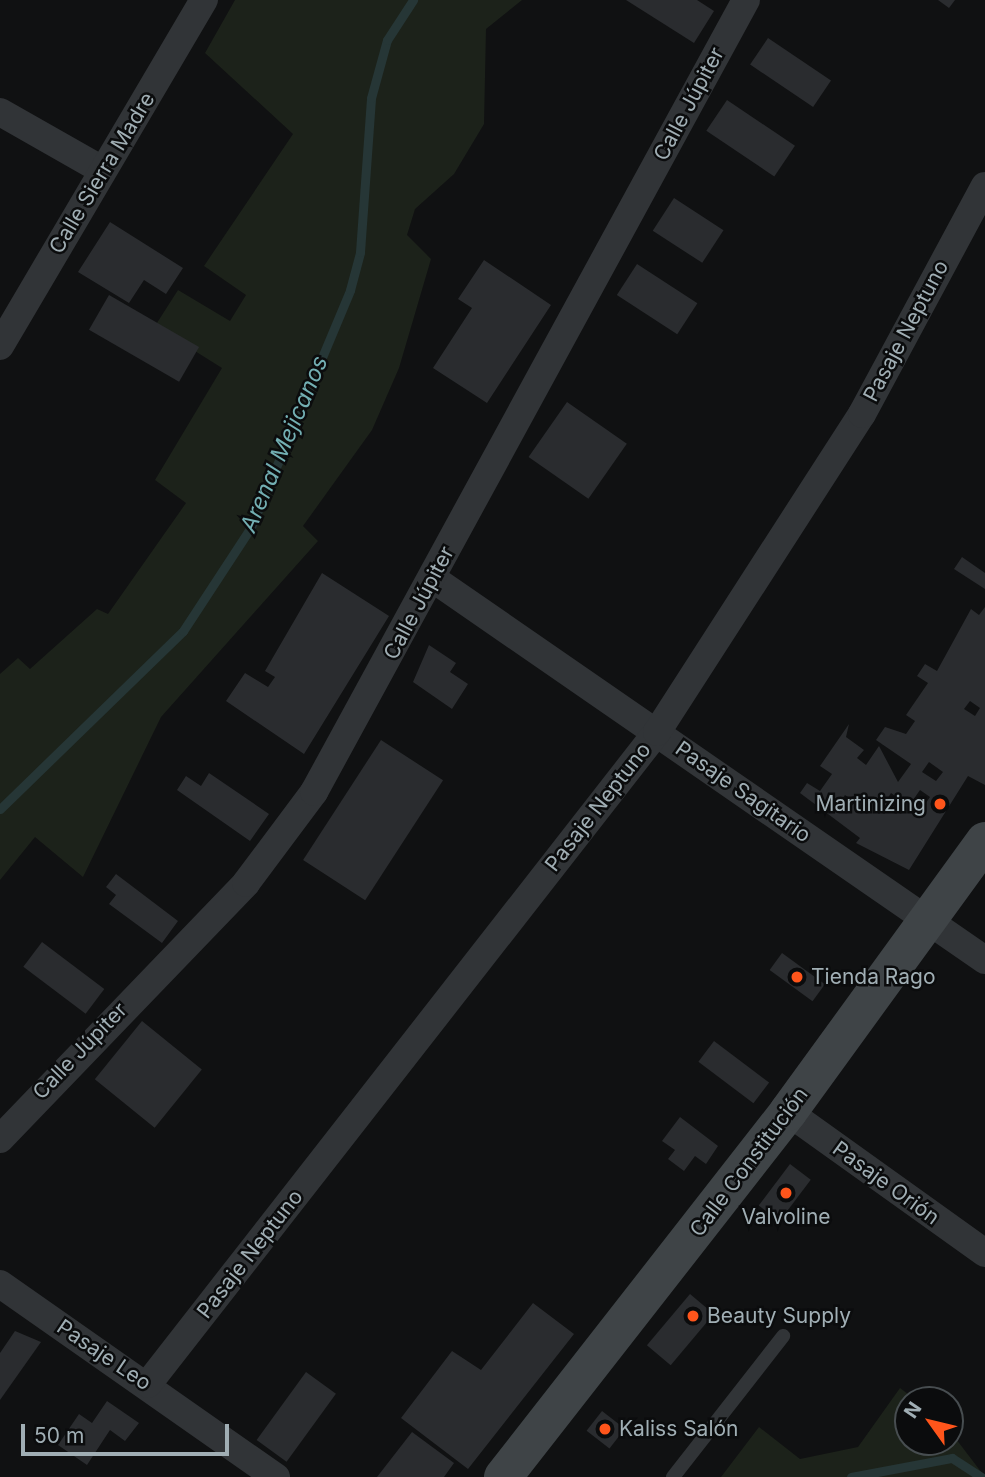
<!DOCTYPE html>
<html>
<head>
<meta charset="utf-8">
<style>
	body { margin:0 }
	#map { position:relative; width:985px; height:1477px; overflow:hidden; background:#101112; font-family:Inter,sans-serif }
	div>[style] { position:absolute }
	[style*='--x'] { left:calc(var(--x)*1px); top:calc(var(--y)*1px); width:calc(var(--w)*1px); rotate:calc(var(--a)*1deg) }
	.green>* { inset:0; background:#1c221a }
	.stream>* { height:9px; margin:-4.5px; padding:0 4.5px; transform-origin:4.5px; border-radius:4.5px; background:#263636 }
	.building>* { inset:0; background:#2a2c2f; transform-origin:0 0 }
	.lane>* { height:14px; margin:-7px; padding:0 7px; transform-origin:7px; border-radius:7px; background:#313437 }
	.street>* { height:28px; margin:-14px; padding:0 14px; transform-origin:14px; border-radius:14px; background:#313437 }
	.secondary>* { height:38px; margin:-19px; padding:0 19px; transform-origin:19px; border-radius:19px; background:#3f4447 }
	.dots>* { width:19px; height:19px; translate:-50% -50%; box-sizing:border-box; border:4px solid #0b0c0d; border-radius:50% }
	span { translate:-50% -50%; white-space:nowrap; text-align:center; line-height:1.15; -webkit-text-stroke:5px #0b0c0d; paint-order:stroke }
	.street-label { font-size:21px; color:#a0aeb4 }
	.poi-label { font-size:21px; color:#a0aeb4 }
	.right { translate:-100% -50%; text-align:right }
	.left { translate:0 -50%; text-align:left }
	.water-label { font-size:23px; color:#73afb3; font-style:italic }
	.north { position:absolute; left:894px; top:1386px; width:70px; height:70px; box-sizing:border-box; background:#0b0c0d; border:2px solid #474d50; border-radius:50%; rotate:304deg; font-size:19px; font-weight:700; line-height:28px; text-align:center; color:#a0aeb4 }
	.north::after { content:''; display:block; margin:auto; width:24px; height:32px; background:#ff551b; clip-path:polygon(50% 0,100% 100%,50% 72%,0 100%) }
	.scale { position:absolute; left:21px; top:1424px; width:208px; height:32px; box-sizing:border-box; border:4px solid #a0aeb4; border-top:0; padding-left:9px; font-size:21px; line-height:24px; white-space:nowrap; color:#a0aeb4; -webkit-text-stroke:5px #0b0c0d; paint-order:stroke }
</style>
</head>
<body>
<div id="map">
	<div class="green">
		<div style="clip-path:polygon(235px 0,522px 0,486px 29px,484px 124px,454px 174px,415px 209px,407px 235px,431px 259px,399px 368px,372px 430px,303px 526px,318px 541px,161px 717px,83px 877px,35px 837px,0 880px,0 674px,18px 658px,30px 669px,97px 609px,108px 614px,186px 503px,155px 480px,222px 368px,155px 326px,178px 290px,230px 321px,246px 295px,204px 266px,293px 134px,205px 53px)"></div>
		<div style="clip-path:polygon(900px 1388px,916px 1400px,908px 1400px,908px 1442px,950px 1442px,950px 1431px,985px 1477px,721px 1477px,759px 1427px,800px 1459px,858px 1447px)"></div>
	</div>
	<div class="stream">
		<div style="--x:0;--y:809;--w:255;--a:-44.2"></div>
		<div style="--x:183;--y:631;--w:124;--a:-56.8"></div>
		<div style="--x:251;--y:527;--w:257;--a:-67.3"></div>
		<div style="--x:350;--y:290;--w:39;--a:-75"></div>
		<div style="--x:360;--y:252;--w:154;--a:-85.9"></div>
		<div style="--x:371;--y:98;--w:60;--a:-74.6"></div>
		<div style="--x:387;--y:40;--w:48;--a:-57"></div>
		<div style="--x:851;--y:1477;--w:103;--a:-10.7"></div>
		<div style="--x:952;--y:1458;--w:35;--a:33"></div>
	</div>
	<div class="building">
		<div style="clip-path:polygon(626px 0,697px 0,714px 11px,694px 43px)"></div>
		<div style="clip-path:polygon(938px 0,955px 0,949px 8px)"></div>
		<div style="left:768px;top:38px;width:76px;height:32px;rotate:34deg"></div>
		<div style="left:727px;top:100px;width:82px;height:37px;rotate:34deg"></div>
		<div style="left:674px;top:198px;width:59px;height:39px;rotate:33deg"></div>
		<div style="clip-path:polygon(110px 222px,183px 268px,166px 294px,144px 280px,129px 303px,78px 272px)"></div>
		<div style="clip-path:polygon(484px 260px,551px 305px,487px 403px,433px 368px,472px 308px,458px 299px)"></div>
		<div style="left:637px;top:264px;width:72px;height:37px;rotate:33deg"></div>
		<div style="left:109px;top:295px;width:104px;height:40px;rotate:30deg"></div>
		<div style="left:567px;top:402px;width:73px;height:67px;rotate:35deg"></div>
		<div style="clip-path:polygon(962px 557px,985px 573px,985px 589px,954px 569px)"></div>
		<div style="clip-path:polygon(322px 573px,389px 616px,304px 754px,226px 701px,245px 673px,268px 687px,275px 677px,265px 671px)"></div>
		<div style="clip-path:polygon(evenodd,985px 607px,985px 785px,968px 776px,909px 870px,856px 843px,860px 838px,800px 793px,807px 783px,820px 791px,832px 774px,820px 766px,849px 724px,846px 737px,864px 750px,857px 758px,866px 765px,879px 746px,898px 782px,911px 764px,876px 740px,885px 727px,906px 734px,915px 721px,906px 715px,928px 683px,917px 676px,925px 664px,937px 671px,971px 609px,979px 615px,985px 607px,970px 701px,980px 708px,975px 716px,964px 709px,970px 701px,985px 607px,929px 762px,943px 772px,936px 781px,922px 772px,929px 762px,985px 607px,920px 790px,930px 797px,921px 810px,911px 803px,920px 790px,985px 607px,891px 793px,906px 804px,901px 812px,886px 801px,891px 793px,985px 607px,845px 795px,855px 802px,850px 808px,840px 802px,845px 795px)"></div>
		<div style="clip-path:polygon(429px 645px,456px 663px,450px 672px,468px 684px,452px 709px,413px 682px)"></div>
		<div style="left:381px;top:740px;width:74px;height:143px;rotate:33deg"></div>
		<div style="clip-path:polygon(209px 773px,269px 814px,250px 841px,177px 790px,186px 776px,201px 786px)"></div>
		<div style="clip-path:polygon(116px 874px,178px 921px,162px 943px,109px 904px,116px 895px,106px 887px)"></div>
		<div style="left:42px;top:942px;width:78px;height:31px;rotate:37deg"></div>
		<div style="left:782px;top:953px;width:53px;height:21px;rotate:36deg"></div>
		<div style="left:142px;top:1021px;width:77px;height:75px;rotate:39deg"></div>
		<div style="left:714px;top:1041px;width:69px;height:26px;rotate:37deg"></div>
		<div style="clip-path:polygon(680px 1117px,718px 1146px,706px 1164px,695px 1156px,684px 1171px,668px 1159px,675px 1150px,662px 1141px)"></div>
		<div style="left:790px;top:1164px;width:26px;height:52px;rotate:37deg"></div>
		<div style="left:690px;top:1294px;width:31px;height:67px;rotate:40deg"></div>
		<div style="clip-path:polygon(533px 1303px,574px 1334px,468px 1469px,401px 1418px,452px 1351px,481px 1370px)"></div>
		<div style="clip-path:polygon(15px 1331px,41px 1342px,0 1400px,0 1353px)"></div>
		<div style="left:306px;top:1372px;width:37px;height:84px;rotate:36deg"></div>
		<div style="clip-path:polygon(107px 1401px,139px 1423px,125px 1441px,110px 1430px,87px 1465px,58px 1445px,79px 1414px,92px 1423px)"></div>
		<div style="left:602px;top:1411px;width:29px;height:25px;rotate:38deg"></div>
		<div style="clip-path:polygon(412px 1432px,454px 1463px,444px 1477px,377px 1477px)"></div>
	</div>
	<div class="lane">
		<div style="--x:673;--y:1477;--w:179;--a:-52"></div>
	</div>
	<div class="street">
		<div style="--x:0;--y:112;--w:117;--a:29.6"></div>
		<div style="--x:0;--y:346;--w:402;--a:-59.5"></div>
		<div style="--x:432;--y:578;--w:672;--a:34.64"></div>
		<div style="--x:788;--y:1112;--w:242;--a:35.6"></div>
		<div style="--x:0;--y:1139;--w:355;--a:-46.1"></div>
		<div style="--x:246;--y:883;--w:114;--a:-53.2"></div>
		<div style="--x:314;--y:792;--w:902;--a:-61.39"></div>
		<div style="--x:0;--y:1284;--w:337;--a:35"></div>
		<div style="--x:148;--y:1384;--w:827;--a:-52.02"></div>
		<div style="--x:657;--y:732;--w:378;--a:-57.2"></div>
		<div style="--x:862;--y:414;--w:259;--a:-61.7"></div>
	</div>
	<div class="secondary">
		<div style="--x:503;--y:1477;--w:463;--a:-52"></div>
		<div style="--x:788;--y:1112;--w:335;--a:-54"></div>
	</div>
	<div class="dots">
		<div style="left:940px;top:804px;background:#ff551b"></div>
		<div style="left:797px;top:977px;background:#ff551b"></div>
		<div style="left:786px;top:1193px;background:#ff551b"></div>
		<div style="left:693px;top:1316px;background:#ff551b"></div>
		<div style="left:605px;top:1429px;background:#ff551b"></div>
	</div>
	<div class="street-label">
		<span style="left:689px;top:104px;rotate:-62deg">Calle Júpiter</span>
		<span style="left:102px;top:173px;rotate:-59deg">Calle Sierra Madre</span>
		<span style="left:906px;top:331px;rotate:-62deg">Pasaje Neptuno</span>
		<span style="left:419px;top:603px;rotate:-62deg">Calle Júpiter</span>
		<span style="left:743px;top:792px;rotate:35deg">Pasaje Sagitario</span>
		<span style="left:598px;top:807px;rotate:-52deg">Pasaje Neptuno</span>
		<span style="left:80px;top:1051px;rotate:-46deg">Calle Júpiter</span>
		<span style="left:749px;top:1162px;rotate:-53deg">Calle Constitución</span>
		<span style="left:886px;top:1183px;rotate:36deg">Pasaje Orión</span>
		<span style="left:250px;top:1254px;rotate:-52deg">Pasaje Neptuno</span>
		<span style="left:104px;top:1355px;rotate:34deg">Pasaje Leo</span>
	</div>
	<div class="poi-label">
		<span class="right" style="left:926px;top:804px">Martinizing</span>
		<span class="left" style="left:811px;top:977px">Tienda Rago</span>
		<span style="left:786px;top:1217px">Valvoline</span>
		<span class="left" style="left:707px;top:1316px">Beauty Supply</span>
		<span class="left" style="left:619px;top:1429px">Kaliss Salón</span>
	</div>
	<div class="water-label">
		<span style="left:284px;top:444px;rotate:-67deg">Arenal Mejicanos</span>
	</div>
	<div class="north">N</div>
	<div class="scale">50 m</div>
</div>
</body>
</html>
